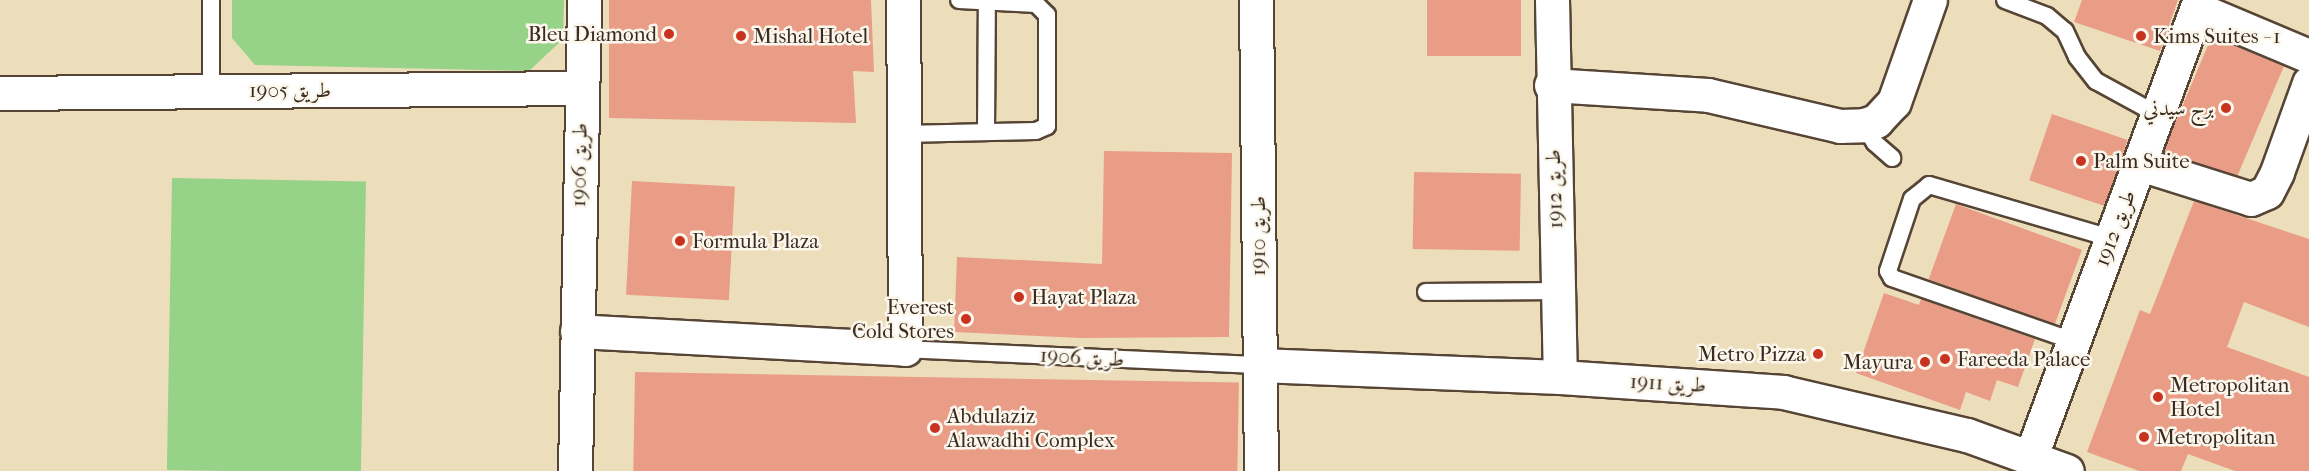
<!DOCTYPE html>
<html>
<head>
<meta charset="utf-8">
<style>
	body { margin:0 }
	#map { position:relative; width:2309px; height:471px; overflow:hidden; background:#ecdeba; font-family:"IM FELL French Canon",Amiri,serif }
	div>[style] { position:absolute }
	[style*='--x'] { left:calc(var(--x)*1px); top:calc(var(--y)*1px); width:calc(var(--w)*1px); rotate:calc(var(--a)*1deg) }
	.green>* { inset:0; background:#96d287; transform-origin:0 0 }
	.building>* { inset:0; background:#e99d87; transform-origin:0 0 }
	.roads { filter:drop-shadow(2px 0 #564535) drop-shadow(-2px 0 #564535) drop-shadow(0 2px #564535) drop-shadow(0 -2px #564535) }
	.service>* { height:16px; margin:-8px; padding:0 8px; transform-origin:8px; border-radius:8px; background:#fff }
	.minor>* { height:33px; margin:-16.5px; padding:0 16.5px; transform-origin:16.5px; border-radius:16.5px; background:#fff }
	.dots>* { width:16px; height:16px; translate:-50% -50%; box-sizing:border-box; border:3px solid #fbf7ec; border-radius:50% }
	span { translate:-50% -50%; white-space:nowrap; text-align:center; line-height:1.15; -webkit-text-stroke:5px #fbf7ec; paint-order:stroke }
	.poi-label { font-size:21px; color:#3b2a1e }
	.right { translate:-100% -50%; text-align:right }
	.left { translate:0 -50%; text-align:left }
	.street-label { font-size:21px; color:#3b2a1e }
</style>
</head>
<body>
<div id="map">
	<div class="green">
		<div style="clip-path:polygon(232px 0,564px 0,563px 39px,529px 71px,255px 65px,232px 38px)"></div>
		<div style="left:172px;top:178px;width:194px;height:292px;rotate:1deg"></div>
	</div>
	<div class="building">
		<div style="clip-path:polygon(609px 0,871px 0,874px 72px,853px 71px,856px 123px,609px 118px)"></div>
		<div style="left:1427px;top:0;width:94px;height:56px"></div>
		<div style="clip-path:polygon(2082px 0,2178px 0,2160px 51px,2074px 22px)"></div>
		<div style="left:2212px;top:36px;width:78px;height:125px;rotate:23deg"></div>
		<div style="left:2052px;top:114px;width:80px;height:70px;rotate:19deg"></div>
		<div style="clip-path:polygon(1104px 151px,1232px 153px,1229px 337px,1081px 338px,954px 332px,957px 257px,1102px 264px)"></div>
		<div style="left:1414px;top:172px;width:107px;height:77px;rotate:1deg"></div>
		<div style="left:632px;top:181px;width:103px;height:114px;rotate:3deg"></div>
		<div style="clip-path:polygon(2194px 201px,2309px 239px,2309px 327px,2244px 302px,2227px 347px,2309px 377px,2309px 471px,2235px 471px,2188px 454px,2181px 471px,2139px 471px,2087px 452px,2140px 310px,2150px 314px)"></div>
		<div style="left:1956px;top:204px;width:134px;height:80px;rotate:20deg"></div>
		<div style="clip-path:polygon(1884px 293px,1919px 305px,1921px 299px,2035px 339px,2018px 387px,1997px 380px,1990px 401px,1966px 392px,1960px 410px,1856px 373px)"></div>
		<div style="left:635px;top:372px;width:604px;height:99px;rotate:1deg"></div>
	</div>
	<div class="roads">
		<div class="service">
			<div style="--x:211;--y:0;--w:91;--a:90"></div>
			<div style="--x:2005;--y:0;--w:45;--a:20.9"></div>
			<div style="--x:2047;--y:16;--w:23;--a:40"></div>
			<div style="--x:2065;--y:31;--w:29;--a:65"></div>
			<div style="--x:2077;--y:57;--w:31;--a:52"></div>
			<div style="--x:2096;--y:81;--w:71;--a:28.7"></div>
			<div style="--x:1864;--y:125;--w:21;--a:59"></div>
			<div style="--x:1875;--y:143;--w:23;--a:41"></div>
			<div style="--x:986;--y:131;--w:129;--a:-89.6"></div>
			<div style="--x:904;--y:134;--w:132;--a:-1.3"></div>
			<div style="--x:1036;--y:131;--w:12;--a:-24"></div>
			<div style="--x:1047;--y:126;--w:111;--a:-90"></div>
			<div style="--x:1047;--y:15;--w:16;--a:-135"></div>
			<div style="--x:1036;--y:4;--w:77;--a:-177"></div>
			<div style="--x:1426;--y:292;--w:132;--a:-0.4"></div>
			<div style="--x:2073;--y:341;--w:192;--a:-160.8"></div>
			<div style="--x:1892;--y:278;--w:8;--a:-120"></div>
			<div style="--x:1888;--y:271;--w:76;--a:-71.6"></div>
			<div style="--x:1912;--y:199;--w:22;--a:-39"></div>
			<div style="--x:1929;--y:185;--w:189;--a:16.3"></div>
			<div style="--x:905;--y:349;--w:354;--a:2.6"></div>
		</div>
		<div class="minor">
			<div style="--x:1256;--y:0;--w:471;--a:89.4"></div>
			<div style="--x:1552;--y:0;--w:377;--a:88.8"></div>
			<div style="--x:2197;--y:9;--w:121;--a:22.8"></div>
			<div style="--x:1551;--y:85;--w:157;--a:3.6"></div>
			<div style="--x:1708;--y:95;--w:136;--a:13.2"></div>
			<div style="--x:1840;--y:126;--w:24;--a:-2"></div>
			<div style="--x:1864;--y:125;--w:13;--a:-18"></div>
			<div style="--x:1876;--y:121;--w:26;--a:-47"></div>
			<div style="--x:1894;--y:102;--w:108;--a:-70.6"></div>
			<div style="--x:0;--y:93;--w:580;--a:-0.49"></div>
			<div style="--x:2140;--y:164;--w:116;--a:17.5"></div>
			<div style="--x:2251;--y:199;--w:17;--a:-24"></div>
			<div style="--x:2267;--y:192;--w:22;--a:-63"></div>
			<div style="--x:2277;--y:172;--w:95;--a:-70.2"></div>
			<div style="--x:577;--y:331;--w:328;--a:3.1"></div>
			<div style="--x:905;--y:349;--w:349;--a:-90.3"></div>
			<div style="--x:1259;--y:365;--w:301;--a:2.3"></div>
			<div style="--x:1560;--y:377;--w:224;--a:3.8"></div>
			<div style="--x:1783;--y:392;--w:189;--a:13.2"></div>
			<div style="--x:1967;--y:435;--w:106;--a:19.8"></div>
			<div style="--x:2031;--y:456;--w:486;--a:-69.7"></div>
			<div style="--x:575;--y:471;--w:471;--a:-88.9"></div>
		</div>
	</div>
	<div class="dots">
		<div style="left:669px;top:34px;background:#c8321e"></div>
		<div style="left:741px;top:36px;background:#c8321e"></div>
		<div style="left:2141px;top:36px;background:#c8321e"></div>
		<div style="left:2226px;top:108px;background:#c8321e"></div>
		<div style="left:2081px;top:161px;background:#c8321e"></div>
		<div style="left:680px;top:241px;background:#c8321e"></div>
		<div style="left:1019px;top:297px;background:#c8321e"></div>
		<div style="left:966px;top:319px;background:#c8321e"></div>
		<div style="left:1818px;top:354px;background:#c8321e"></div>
		<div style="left:1945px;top:359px;background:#c8321e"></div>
		<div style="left:1925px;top:362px;background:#c8321e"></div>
		<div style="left:2158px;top:397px;background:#c8321e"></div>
		<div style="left:935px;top:428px;background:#c8321e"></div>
		<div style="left:2144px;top:437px;background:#c8321e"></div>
	</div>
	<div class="poi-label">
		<span class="right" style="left:657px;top:34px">Bleu Diamond</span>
		<span class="left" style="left:753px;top:36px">Mishal Hotel</span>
		<span class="left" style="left:2153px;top:36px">Kims Suites - 1</span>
		<span class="right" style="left:2214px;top:108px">برج سيدني</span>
		<span class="left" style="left:2093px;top:161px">Palm Suite</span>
		<span class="left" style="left:692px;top:241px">Formula Plaza</span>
		<span class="left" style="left:1031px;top:297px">Hayat Plaza</span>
		<span class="right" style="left:954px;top:319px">Everest<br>Cold Stores</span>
		<span class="right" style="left:1806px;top:354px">Metro Pizza</span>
		<span class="left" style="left:1957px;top:359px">Fareeda Palace</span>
		<span class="right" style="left:1913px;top:362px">Mayura</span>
		<span class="left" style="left:2170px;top:397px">Metropolitan<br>Hotel</span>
		<span class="left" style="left:947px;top:428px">Abdulaziz<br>Alawadhi Complex</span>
		<span class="left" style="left:2156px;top:437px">Metropolitan</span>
	</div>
	<div class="street-label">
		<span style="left:290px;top:90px">طريق 1905</span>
		<span style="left:579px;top:165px;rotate:-89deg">طريق 1906</span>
		<span style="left:1554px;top:189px;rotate:-92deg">طريق 1912</span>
		<span style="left:2115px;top:228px;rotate:-69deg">طريق 1912</span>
		<span style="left:1258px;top:236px;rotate:-90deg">طريق 1910</span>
		<span style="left:1082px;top:357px;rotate:3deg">طريق 1906</span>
		<span style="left:1668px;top:383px;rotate:3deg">طريق 1911</span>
	</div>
</div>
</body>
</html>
